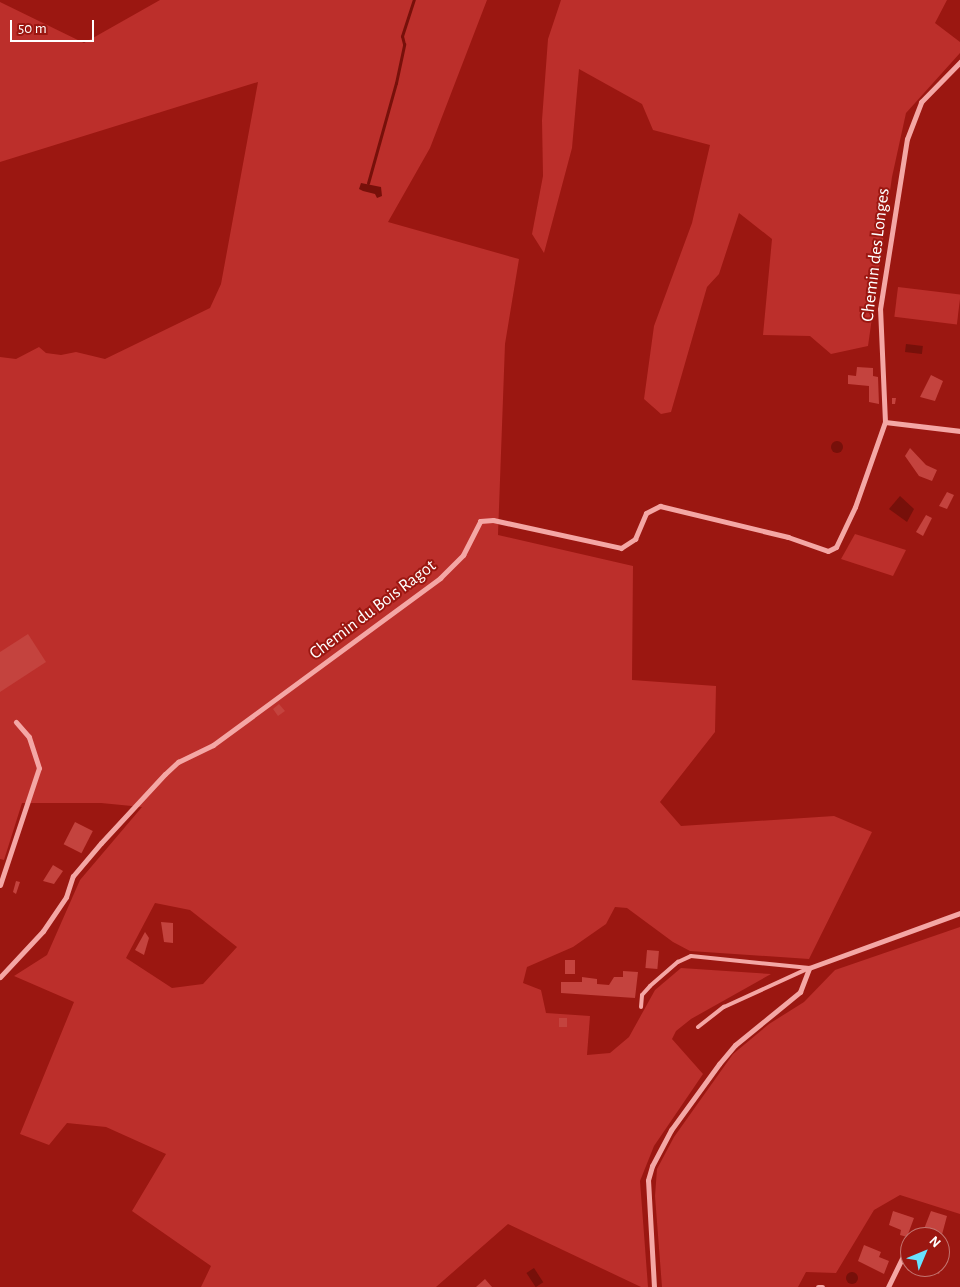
<!DOCTYPE html>
<html>
<head>
<meta charset="utf-8">
<style>
	body { margin:0 }
	#map { position:relative; width:960px; height:1287px; overflow:hidden; background:#9b1711; font-family:"Alegreya Sans",sans-serif }
	div>[style] { position:absolute }
	[style*='--x'] { left:calc(var(--x)*1px); top:calc(var(--y)*1px); width:calc(var(--w)*1px); rotate:calc(var(--a)*1deg) }
	.green>* { inset:0; background:#bc2f2b; transform-origin:0 0 }
	.water>* { inset:0; background:#77100a; transform-origin:0 0 }
	.round { border-radius:50% }
	.stream>* { height:3px; margin:-1.5px; padding:0 1.5px; transform-origin:1.5px; border-radius:1.5px; background:#77100a }
	.building>* { inset:0; background:#c4433e; transform-origin:0 0 }
	.lane>* { height:4px; margin:-2px; padding:0 2px; transform-origin:2px; border-radius:2px; background:#f4a7a5 }
	.street>* { height:5px; margin:-2.5px; padding:0 2.5px; transform-origin:2.5px; border-radius:2.5px; background:#f4a7a5 }
	span { translate:-50% -50%; white-space:nowrap; text-align:center; line-height:1.15; -webkit-text-stroke:4px #9b1711; paint-order:stroke }
	.street-label { font-size:18px; color:#fff }
	.north { position:absolute; left:900px; top:1227px; width:50px; height:50px; box-sizing:border-box; background:#9b1711; border:1px solid #c37470; border-radius:50%; rotate:45deg; font-size:14px; font-weight:700; line-height:20px; text-align:center; color:#fff }
	.north::after { content:''; display:block; margin:auto; width:18px; height:22px; background:#68e2ff; clip-path:polygon(50% 0,100% 100%,50% 72%,0 100%) }
	.scale { position:absolute; left:10px; top:20px; width:84px; height:22px; box-sizing:border-box; border:2px solid #fff; border-top:0; padding-left:6px; font-size:15px; line-height:18px; white-space:nowrap; color:#fff; -webkit-text-stroke:4px #9b1711; paint-order:stroke }
</style>
</head>
<body>
<div id="map">
	<div class="green">
		<div style="clip-path:polygon(evenodd,160px 0,487px 0,430px 148px,388px 222px,519px 259px,505px 344px,498px 535px,633px 566px,632px 680px,716px 686px,715px 732px,660px 802px,681px 826px,834px 816px,872px 832px,809px 959px,690px 951px,673px 942px,627px 908px,615px 907px,606px 924px,573px 947px,527px 967px,523px 983px,541px 990px,546px 1013px,590px 1016px,587px 1055px,610px 1053px,629px 1037px,655px 990px,681px 968px,771px 974px,691px 1019px,676px 1031px,672px 1039px,703px 1074px,654px 1146px,640px 1181px,648px 1287px,641px 1287px,508px 1224px,436px 1287px,201px 1287px,211px 1266px,132px 1211px,166px 1154px,106px 1127px,67px 1123px,49px 1145px,20px 1134px,74px 1002px,14px 976px,47px 955px,80px 880px,142px 807px,101px 803px,22px 803px,4px 860px,0 859px,0 357px,16px 359px,39px 347px,46px 353px,61px 355px,76px 352px,105px 359px,210px 308px,221px 284px,258px 82px,0 162px,0 2px,84px 43px,160px 0,155px 903px,190px 910px,237px 947px,203px 984px,172px 988px,126px 958px,155px 903px)"></div>
		<div style="clip-path:polygon(561px 0,947px 0,935px 23px,960px 42px,960px 53px,906px 113px,892px 177px,868px 346px,831px 354px,810px 336px,763px 335px,772px 239px,739px 213px,719px 274px,707px 287px,671px 412px,661px 414px,644px 399px,654px 326px,692px 223px,710px 145px,653px 130px,642px 104px,579px 69px,572px 148px,544px 253px,532px 234px,543px 176px,542px 120px,548px 39px)"></div>
		<div style="left:898px;top:287px;width:63px;height:30px;rotate:7deg"></div>
		<div style="clip-path:polygon(855px 534px,906px 550px,893px 576px,841px 559px)"></div>
		<div style="clip-path:polygon(960px 927px,960px 1214px,900px 1195px,874px 1210px,836px 1273px,806px 1272px,798px 1287px,662px 1287px,655px 1196px,657px 1169px,674px 1137px,733px 1054px,769px 1024px,804px 1002px,835px 970px)"></div>
	</div>
	<div class="water">
		<div style="clip-path:polygon(361px 183px,381px 187px,382px 196px,377px 198px,375px 194px,363px 191px,359px 189px)"></div>
		<div style="left:906px;top:344px;width:17px;height:8px;rotate:7deg"></div>
		<div class="round" style="left:831px;top:441px;width:12px;height:12px"></div>
		<div style="clip-path:polygon(900px 496px,914px 509px,907px 522px,889px 509px)"></div>
		<div style="left:534px;top:1268px;width:17px;height:9px;rotate:57deg"></div>
		<div class="round" style="left:846px;top:1272px;width:12px;height:12px"></div>
	</div>
	<div class="stream">
		<div style="--x:368;--y:183;--w:104;--a:-74.4"></div>
		<div style="--x:396;--y:83;--w:40;--a:-78"></div>
		<div style="--x:404;--y:44;--w:8;--a:-104"></div>
		<div style="--x:402;--y:36;--w:38;--a:-72"></div>
	</div>
	<div class="building">
		<div style="clip-path:polygon(857px 367px,873px 368px,873px 376px,878px 377px,879px 404px,869px 402px,869px 386px,848px 384px,848px 375px,856px 376px)"></div>
		<div style="clip-path:polygon(931px 375px,943px 381px,935px 401px,920px 397px)"></div>
		<div style="clip-path:polygon(892px 398px,896px 398px,895px 404px,892px 404px)"></div>
		<div style="clip-path:polygon(910px 448px,926px 465px,937px 470px,932px 481px,919px 476px,905px 456px)"></div>
		<div style="clip-path:polygon(947px 492px,954px 495px,947px 509px,939px 506px)"></div>
		<div style="clip-path:polygon(926px 515px,932px 518px,923px 536px,916px 532px)"></div>
		<div style="clip-path:polygon(28px 634px,46px 662px,0 692px,0 652px)"></div>
		<div style="clip-path:polygon(279px 704px,285px 711px,278px 716px,273px 709px)"></div>
		<div style="left:75px;top:822px;width:20px;height:25px;rotate:27deg"></div>
		<div style="clip-path:polygon(53px 865px,63px 871px,54px 884px,43px 881px)"></div>
		<div style="clip-path:polygon(16px 881px,20px 882px,16px 894px,13px 892px)"></div>
		<div style="clip-path:polygon(161px 922px,173px 923px,173px 943px,164px 942px)"></div>
		<div style="clip-path:polygon(145px 932px,149px 938px,144px 955px,135px 950px)"></div>
		<div style="left:647px;top:950px;width:12px;height:18px;rotate:5deg"></div>
		<div style="left:565px;top:960px;width:10px;height:14px"></div>
		<div style="clip-path:polygon(623px 971px,638px 972px,635px 998px,561px 993px,561px 982px,582px 982px,582px 977px,597px 979px,597px 984px,609px 985px,614px 977px,623px 977px)"></div>
		<div style="left:559px;top:1018px;width:8px;height:9px"></div>
		<div style="clip-path:polygon(893px 1211px,914px 1218px,907px 1237px,900px 1235px,901px 1230px,889px 1225px)"></div>
		<div style="clip-path:polygon(931px 1211px,947px 1216px,940px 1242px,940px 1237px,927px 1237px,930px 1231px,924px 1229px)"></div>
		<div style="clip-path:polygon(864px 1245px,881px 1252px,879px 1257px,889px 1261px,884px 1274px,858px 1261px)"></div>
		<div style="clip-path:polygon(940px 1252px,946px 1254px,939px 1274px,925px 1269px,940px 1267px)"></div>
		<div style="clip-path:polygon(910px 1263px,910px 1267px,919px 1267px,917px 1273px,907px 1270px)"></div>
		<div style="clip-path:polygon(485px 1279px,492px 1287px,476px 1287px)"></div>
	</div>
	<div class="lane">
		<div style="--x:641;--y:1007;--w:12;--a:-85"></div>
		<div style="--x:642;--y:995;--w:12;--a:-48"></div>
		<div style="--x:650;--y:986;--w:37;--a:-41"></div>
		<div style="--x:678;--y:962;--w:14;--a:-25"></div>
		<div style="--x:691;--y:956;--w:119;--a:5.8"></div>
		<div style="--x:698;--y:1027;--w:33;--a:-38"></div>
		<div style="--x:724;--y:1007;--w:91;--a:-24.6"></div>
	</div>
	<div class="street">
		<div style="--x:885;--y:422;--w:76;--a:6.8"></div>
		<div style="--x:0;--y:885;--w:123;--a:-71.6"></div>
		<div style="--x:39;--y:768;--w:33;--a:-108"></div>
		<div style="--x:29;--y:737;--w:20;--a:-131"></div>
		<div style="--x:0;--y:977;--w:63;--a:-46.9"></div>
		<div style="--x:43;--y:931;--w:41;--a:-55.9"></div>
		<div style="--x:66;--y:897;--w:22;--a:-72"></div>
		<div style="--x:73;--y:876;--w:43;--a:-49.7"></div>
		<div style="--x:101;--y:843;--w:94;--a:-47.2"></div>
		<div style="--x:165;--y:774;--w:18;--a:-43"></div>
		<div style="--x:178;--y:762;--w:39;--a:-26"></div>
		<div style="--x:213;--y:745;--w:282;--a:-36.3"></div>
		<div style="--x:440;--y:578;--w:33;--a:-45"></div>
		<div style="--x:463;--y:555;--w:38;--a:-63"></div>
		<div style="--x:480;--y:521;--w:13;--a:-4"></div>
		<div style="--x:493;--y:520;--w:131;--a:12.3"></div>
		<div style="--x:621;--y:548;--w:17;--a:-33"></div>
		<div style="--x:635;--y:539;--w:28;--a:-67"></div>
		<div style="--x:646;--y:513;--w:16;--a:-27"></div>
		<div style="--x:660;--y:506;--w:132;--a:13.6"></div>
		<div style="--x:788;--y:537;--w:42;--a:19.3"></div>
		<div style="--x:828;--y:551;--w:9;--a:-27"></div>
		<div style="--x:836;--y:547;--w:44;--a:-64.6"></div>
		<div style="--x:855;--y:507;--w:90;--a:-70.6"></div>
		<div style="--x:885;--y:422;--w:113;--a:-92.5"></div>
		<div style="--x:880;--y:309;--w:172;--a:-81"></div>
		<div style="--x:907;--y:139;--w:40;--a:-69"></div>
		<div style="--x:921;--y:102;--w:56;--a:-45.7"></div>
		<div style="--x:654;--y:1287;--w:107;--a:-93.2"></div>
		<div style="--x:648;--y:1180;--w:15;--a:-74"></div>
		<div style="--x:652;--y:1166;--w:41;--a:-62.2"></div>
		<div style="--x:671;--y:1130;--w:82;--a:-54"></div>
		<div style="--x:719;--y:1064;--w:25;--a:-50"></div>
		<div style="--x:735;--y:1045;--w:84;--a:-39.2"></div>
		<div style="--x:800;--y:992;--w:26;--a:-69"></div>
		<div style="--x:809;--y:968;--w:161;--a:-20"></div>
		<div style="--x:818;--y:1287;--w:4;--a:0"></div>
		<div style="--x:888;--y:1287;--w:34;--a:-64"></div>
		<div style="--x:903;--y:1256;--w:10;--a:-45"></div>
	</div>
	<div class="street-label">
		<span style="left:876px;top:255px;rotate:-83deg">Chemin des Longes</span>
		<span style="left:373px;top:610px;rotate:-37deg">Chemin du Bois Ragot</span>
	</div>
	<div class="north">N</div>
	<div class="scale">50 m</div>
</div>
</body>
</html>
